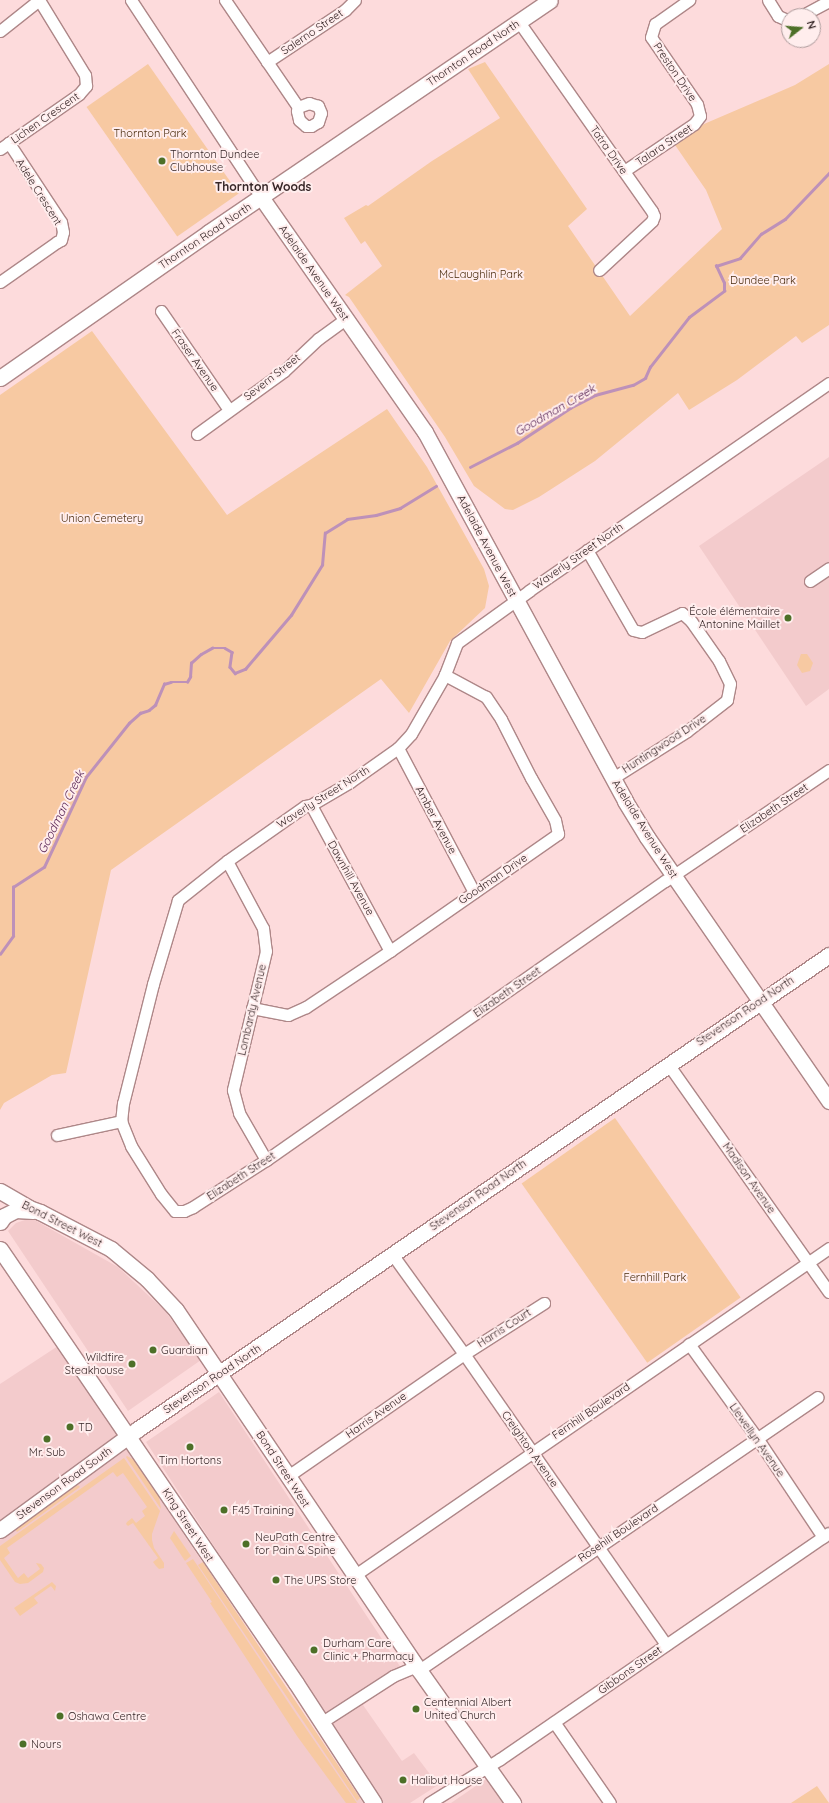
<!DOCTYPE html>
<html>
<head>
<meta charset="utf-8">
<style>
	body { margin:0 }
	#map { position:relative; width:829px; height:1803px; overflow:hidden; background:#fddbdc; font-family:Quicksand,sans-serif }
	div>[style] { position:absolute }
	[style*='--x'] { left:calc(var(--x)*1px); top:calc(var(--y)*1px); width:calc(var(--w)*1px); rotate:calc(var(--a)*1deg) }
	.built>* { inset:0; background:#f3cbcc }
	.green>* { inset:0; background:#f7c9a2; transform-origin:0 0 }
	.stream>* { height:2.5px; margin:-1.25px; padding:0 1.25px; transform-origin:1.25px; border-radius:1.25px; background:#bd91b9 }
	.roads { filter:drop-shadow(1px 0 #ae8788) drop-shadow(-1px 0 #ae8788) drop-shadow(0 1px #ae8788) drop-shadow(0 -1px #ae8788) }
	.minor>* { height:11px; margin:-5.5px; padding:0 5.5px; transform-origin:5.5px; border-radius:5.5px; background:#fff }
	.major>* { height:15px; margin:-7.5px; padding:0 7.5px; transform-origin:7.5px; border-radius:7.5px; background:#fff }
	.dots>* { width:11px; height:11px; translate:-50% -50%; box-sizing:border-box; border:2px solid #ffeded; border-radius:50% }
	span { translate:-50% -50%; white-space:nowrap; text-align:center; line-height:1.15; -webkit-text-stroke:4px #ffeded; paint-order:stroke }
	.street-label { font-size:11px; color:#362627 }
	.park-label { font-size:11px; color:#4a2b0c }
	.poi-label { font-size:11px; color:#362627 }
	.left { translate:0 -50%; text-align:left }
	.right { translate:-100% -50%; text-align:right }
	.neighbourhood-label { font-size:12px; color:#362627; font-weight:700 }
	.water-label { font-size:12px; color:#541f51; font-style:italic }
	.north { position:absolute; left:781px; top:8px; width:40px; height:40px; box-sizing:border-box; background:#ffeded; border:1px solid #af9d9e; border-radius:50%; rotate:73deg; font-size:11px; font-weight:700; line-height:16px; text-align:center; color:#362627 }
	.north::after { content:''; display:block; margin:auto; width:14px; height:18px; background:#4d7028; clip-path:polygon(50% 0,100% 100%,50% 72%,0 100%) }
</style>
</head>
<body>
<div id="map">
	<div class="built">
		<div style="clip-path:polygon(829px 457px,829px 689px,806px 706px,699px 546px)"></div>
		<div style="clip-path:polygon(31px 1218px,118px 1267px,165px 1311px,201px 1360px,128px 1411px,8px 1231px,16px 1223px)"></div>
		<div style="clip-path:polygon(58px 1346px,363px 1803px,0 1803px,0 1384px)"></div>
		<div style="clip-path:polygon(219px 1392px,407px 1677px,393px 1682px,363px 1705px,402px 1761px,414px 1753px,438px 1785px,410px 1803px,382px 1803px,146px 1442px)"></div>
		<div style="clip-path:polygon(486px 1779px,503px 1803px,451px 1803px)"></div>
	</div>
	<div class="green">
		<div style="clip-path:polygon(485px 62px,587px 209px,568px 226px,630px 316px,722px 229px,706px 190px,675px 145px,704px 124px,795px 85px,829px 64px,829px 325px,802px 343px,796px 336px,737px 380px,689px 410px,678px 393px,595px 461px,539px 497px,513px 510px,505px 509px,474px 486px,445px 437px,349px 297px,345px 295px,382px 266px,365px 241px,361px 244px,344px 218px,366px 205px,368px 206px,432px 161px,500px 118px,468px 69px)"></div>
		<div style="left:148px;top:64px;width:158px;height:75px;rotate:55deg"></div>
		<div style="clip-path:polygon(92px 331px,227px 515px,387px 409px,427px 467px,484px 569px,489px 586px,485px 608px,450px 641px,409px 713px,381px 679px,111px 870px,66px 1073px,52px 1075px,4px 1103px,0 1110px,0 395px)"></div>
		<div style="clip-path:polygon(801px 654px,807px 654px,813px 663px,810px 671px,802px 673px,797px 665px)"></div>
		<div style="left:615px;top:1118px;width:219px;height:114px;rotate:55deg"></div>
		<div style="clip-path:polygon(127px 1456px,134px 1460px,159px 1497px,161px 1509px,126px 1457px)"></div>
		<div style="clip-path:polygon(124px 1458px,160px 1511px,152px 1534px,152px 1540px,154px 1548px,164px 1563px,164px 1568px,159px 1569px,156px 1566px,153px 1562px,158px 1558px,133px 1523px,128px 1526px,126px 1524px,127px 1522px,132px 1518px,136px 1523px,145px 1516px,142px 1511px,147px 1507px,123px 1473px,117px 1477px,113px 1472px,7px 1548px,10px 1553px,4px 1558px,18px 1578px,24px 1573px,28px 1578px,40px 1569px,36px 1563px,41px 1564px,44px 1568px,43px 1572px,28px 1583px,20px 1584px,15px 1582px,0 1560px,0 1546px)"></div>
		<div style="clip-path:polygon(78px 1485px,80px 1487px,17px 1532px,14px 1528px)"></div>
		<div style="clip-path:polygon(174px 1531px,191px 1556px,185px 1561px,170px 1538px)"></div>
		<div style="clip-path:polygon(193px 1559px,296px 1714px,357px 1803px,346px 1803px,297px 1736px,210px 1603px,212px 1602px,186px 1563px)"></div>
		<div style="clip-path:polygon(203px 1562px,360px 1798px,357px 1801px,198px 1565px)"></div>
		<div style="clip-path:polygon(52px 1582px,56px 1586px,55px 1591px,51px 1586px,34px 1598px,38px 1603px,20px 1616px,14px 1608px)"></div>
		<div style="clip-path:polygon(817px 1786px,829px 1803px,791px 1803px)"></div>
	</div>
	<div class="stream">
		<div style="--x:470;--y:467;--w:53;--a:-27.1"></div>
		<div style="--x:517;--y:443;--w:64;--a:-33.4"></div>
		<div style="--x:570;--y:408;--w:28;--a:-27"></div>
		<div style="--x:595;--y:395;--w:39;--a:-15"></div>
		<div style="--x:633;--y:385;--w:14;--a:-30"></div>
		<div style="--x:645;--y:378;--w:12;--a:-66"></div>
		<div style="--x:650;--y:367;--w:63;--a:-52"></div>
		<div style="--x:689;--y:317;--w:44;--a:-36.6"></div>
		<div style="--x:724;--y:291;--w:8;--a:-90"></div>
		<div style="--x:724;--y:283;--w:19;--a:-115"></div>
		<div style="--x:716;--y:266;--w:25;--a:-18"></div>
		<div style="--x:740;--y:258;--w:32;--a:-49"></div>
		<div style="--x:761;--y:234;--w:28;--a:-32"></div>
		<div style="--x:785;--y:219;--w:64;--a:-46.3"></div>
		<div style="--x:0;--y:954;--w:22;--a:-54"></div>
		<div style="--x:13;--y:936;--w:49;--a:-90"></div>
		<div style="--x:13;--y:887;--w:37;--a:-33"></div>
		<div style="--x:44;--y:867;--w:99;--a:-65"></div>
		<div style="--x:86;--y:777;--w:69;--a:-51.5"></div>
		<div style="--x:129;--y:723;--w:15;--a:-42"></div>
		<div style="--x:140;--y:713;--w:9;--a:-18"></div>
		<div style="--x:149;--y:710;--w:8;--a:-40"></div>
		<div style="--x:155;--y:705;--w:23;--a:-67"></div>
		<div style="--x:164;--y:684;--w:7;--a:-16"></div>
		<div style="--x:171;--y:682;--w:16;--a:0"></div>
		<div style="--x:187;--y:682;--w:6;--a:-59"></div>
		<div style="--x:190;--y:677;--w:14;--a:-86"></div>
		<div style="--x:191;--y:663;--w:13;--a:-42"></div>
		<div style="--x:201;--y:654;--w:13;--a:-29"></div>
		<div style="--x:212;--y:648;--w:13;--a:0"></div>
		<div style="--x:225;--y:648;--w:8;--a:30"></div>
		<div style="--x:232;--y:652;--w:15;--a:98"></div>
		<div style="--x:230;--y:667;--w:8;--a:50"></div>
		<div style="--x:235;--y:673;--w:11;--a:-22"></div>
		<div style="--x:245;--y:669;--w:71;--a:-49.6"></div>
		<div style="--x:291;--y:615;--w:59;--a:-58.2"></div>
		<div style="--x:322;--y:565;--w:32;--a:-85"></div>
		<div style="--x:325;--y:533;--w:26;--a:-32"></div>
		<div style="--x:347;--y:519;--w:29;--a:-8"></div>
		<div style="--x:376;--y:515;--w:25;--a:-16"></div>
		<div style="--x:400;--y:508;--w:42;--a:-31.4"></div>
	</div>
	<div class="roads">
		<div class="minor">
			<div style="--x:131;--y:0;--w:236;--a:56.6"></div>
			<div style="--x:225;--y:0;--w:130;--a:55.7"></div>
			<div style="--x:298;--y:107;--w:4;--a:104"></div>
			<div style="--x:297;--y:111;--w:9;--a:77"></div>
			<div style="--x:299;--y:120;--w:9;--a:41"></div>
			<div style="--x:306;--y:126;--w:5;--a:0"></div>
			<div style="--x:311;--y:126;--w:8;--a:-30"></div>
			<div style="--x:318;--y:122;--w:9;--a:-72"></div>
			<div style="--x:321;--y:113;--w:8;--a:-113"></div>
			<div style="--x:318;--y:106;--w:9;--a:-162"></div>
			<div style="--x:309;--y:103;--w:12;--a:160"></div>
			<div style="--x:768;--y:0;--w:19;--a:58"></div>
			<div style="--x:778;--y:16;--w:12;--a:24"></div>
			<div style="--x:801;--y:16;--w:32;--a:-28"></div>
			<div style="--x:519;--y:22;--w:231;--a:54.9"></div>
			<div style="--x:652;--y:211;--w:5;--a:68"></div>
			<div style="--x:654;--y:216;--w:5;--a:112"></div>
			<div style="--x:652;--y:221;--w:72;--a:137.2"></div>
			<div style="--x:0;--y:31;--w:50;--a:-38.5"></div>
			<div style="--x:267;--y:62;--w:94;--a:-33.7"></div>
			<div style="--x:345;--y:10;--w:14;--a:-45"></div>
			<div style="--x:0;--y:149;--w:96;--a:-34.8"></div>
			<div style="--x:79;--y:94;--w:11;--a:-49"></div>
			<div style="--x:86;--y:86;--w:11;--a:-95"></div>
			<div style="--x:85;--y:75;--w:88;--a:-121.5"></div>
			<div style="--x:624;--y:171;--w:84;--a:-33.9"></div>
			<div style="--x:694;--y:124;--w:10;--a:-53"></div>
			<div style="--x:700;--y:116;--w:12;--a:-104"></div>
			<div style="--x:697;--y:104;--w:81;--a:-124.5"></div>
			<div style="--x:651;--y:37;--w:14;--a:-73"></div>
			<div style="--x:655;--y:24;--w:42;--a:-35.2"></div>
			<div style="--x:0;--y:282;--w:70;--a:-35.1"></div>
			<div style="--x:57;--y:242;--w:4;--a:-27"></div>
			<div style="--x:61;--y:240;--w:8;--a:-76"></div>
			<div style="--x:63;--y:232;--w:10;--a:-101"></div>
			<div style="--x:61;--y:222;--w:95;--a:-123.4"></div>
			<div style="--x:161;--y:311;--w:120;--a:55.5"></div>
			<div style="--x:829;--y:383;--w:365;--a:145.3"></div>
			<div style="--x:529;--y:591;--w:89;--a:144.2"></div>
			<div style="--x:457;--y:643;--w:34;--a:111"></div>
			<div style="--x:445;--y:675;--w:68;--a:120"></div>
			<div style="--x:411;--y:734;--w:19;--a:133"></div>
			<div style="--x:398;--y:748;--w:59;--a:144.7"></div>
			<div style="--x:350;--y:782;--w:45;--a:149.5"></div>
			<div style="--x:311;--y:805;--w:6;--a:171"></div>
			<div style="--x:305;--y:806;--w:95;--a:144.8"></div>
			<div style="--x:227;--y:861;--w:63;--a:141.5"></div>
			<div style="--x:178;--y:900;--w:88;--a:106.6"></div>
			<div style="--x:153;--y:984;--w:123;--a:104.1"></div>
			<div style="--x:123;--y:1103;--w:18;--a:96"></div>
			<div style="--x:121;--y:1121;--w:27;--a:68"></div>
			<div style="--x:131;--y:1146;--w:57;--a:58"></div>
			<div style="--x:161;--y:1194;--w:22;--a:51"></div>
			<div style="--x:175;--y:1211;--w:9;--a:0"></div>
			<div style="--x:184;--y:1211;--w:10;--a:-24"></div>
			<div style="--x:193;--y:1207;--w:87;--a:-32.8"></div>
			<div style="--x:266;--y:1160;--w:487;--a:-35"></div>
			<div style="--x:665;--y:881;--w:198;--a:-34.1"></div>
			<div style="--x:197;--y:434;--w:107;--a:-35.9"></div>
			<div style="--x:284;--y:371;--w:47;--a:-43.3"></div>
			<div style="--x:318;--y:339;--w:34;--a:-36"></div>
			<div style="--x:587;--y:550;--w:92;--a:60.1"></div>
			<div style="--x:633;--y:630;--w:9;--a:13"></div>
			<div style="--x:642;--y:632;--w:44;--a:-25.4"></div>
			<div style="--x:682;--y:613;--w:12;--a:42"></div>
			<div style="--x:691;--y:621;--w:49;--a:55"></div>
			<div style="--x:719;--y:661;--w:25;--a:64"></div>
			<div style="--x:730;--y:684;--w:16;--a:101"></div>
			<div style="--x:727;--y:700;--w:51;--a:142.2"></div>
			<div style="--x:687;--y:731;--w:88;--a:147.6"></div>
			<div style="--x:810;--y:581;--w:23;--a:-34"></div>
			<div style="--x:398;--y:748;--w:163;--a:62.2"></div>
			<div style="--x:311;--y:805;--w:166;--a:61.6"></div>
			<div style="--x:227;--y:861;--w:76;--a:61.8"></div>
			<div style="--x:263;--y:928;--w:23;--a:83"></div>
			<div style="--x:266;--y:951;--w:143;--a:103.4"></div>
			<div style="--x:233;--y:1090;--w:24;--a:75"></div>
			<div style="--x:239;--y:1113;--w:54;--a:60.1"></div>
			<div style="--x:252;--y:1008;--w:37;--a:11"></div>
			<div style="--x:288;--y:1015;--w:20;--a:-24"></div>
			<div style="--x:306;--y:1007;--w:101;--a:-33.7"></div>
			<div style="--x:390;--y:951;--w:205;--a:-34.9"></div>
			<div style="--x:558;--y:834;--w:14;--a:-102"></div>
			<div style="--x:555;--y:820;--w:48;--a:-119.7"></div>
			<div style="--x:531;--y:778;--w:66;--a:-117"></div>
			<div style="--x:501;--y:719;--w:27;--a:-124"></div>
			<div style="--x:486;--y:697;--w:47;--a:-151.8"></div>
			<div style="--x:668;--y:1064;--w:279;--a:54.8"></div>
			<div style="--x:57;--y:1135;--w:66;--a:-12.3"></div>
			<div style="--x:392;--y:1254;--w:123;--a:54.2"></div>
			<div style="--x:464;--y:1354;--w:354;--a:55.2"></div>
			<div style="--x:689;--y:1344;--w:116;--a:54.1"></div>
			<div style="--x:757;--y:1438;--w:119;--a:56.3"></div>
			<div style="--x:288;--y:1476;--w:214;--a:-34.7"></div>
			<div style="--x:464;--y:1354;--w:95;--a:-32.5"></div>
			<div style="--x:355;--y:1575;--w:576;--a:-34.6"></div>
			<div style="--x:419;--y:1670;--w:483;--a:-34.4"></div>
			<div style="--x:322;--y:1722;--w:85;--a:-32.9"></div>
			<div style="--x:393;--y:1676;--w:26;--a:-23"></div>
			<div style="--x:554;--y:1722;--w:98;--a:55.3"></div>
			<div style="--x:429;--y:1803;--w:84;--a:-31.8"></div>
			<div style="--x:500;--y:1759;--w:399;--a:-34.5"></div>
		</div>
		<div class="major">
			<div style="--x:261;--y:197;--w:287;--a:55.1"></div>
			<div style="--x:425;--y:432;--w:420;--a:61.5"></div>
			<div style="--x:625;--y:801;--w:42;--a:58.6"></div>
			<div style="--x:647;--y:837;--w:321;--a:55.4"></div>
			<div style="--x:0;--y:378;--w:255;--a:-34.9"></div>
			<div style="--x:209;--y:232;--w:412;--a:-34.2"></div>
			<div style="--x:0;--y:1191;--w:34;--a:30"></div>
			<div style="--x:29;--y:1208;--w:12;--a:20"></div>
			<div style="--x:40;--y:1212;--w:80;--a:27.5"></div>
			<div style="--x:111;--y:1249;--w:47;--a:39.8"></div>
			<div style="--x:147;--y:1279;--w:42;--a:46.9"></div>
			<div style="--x:176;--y:1310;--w:434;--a:56"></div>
			<div style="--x:419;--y:1670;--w:163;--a:54.7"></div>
			<div style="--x:0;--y:1222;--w:7;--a:-56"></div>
			<div style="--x:4;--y:1216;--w:13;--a:-27"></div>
			<div style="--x:16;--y:1210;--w:17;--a:3"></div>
			<div style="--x:0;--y:1249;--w:525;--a:55.7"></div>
			<div style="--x:296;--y:1683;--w:143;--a:57"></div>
			<div style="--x:0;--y:1530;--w:171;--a:-36.2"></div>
			<div style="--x:138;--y:1429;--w:838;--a:-34.45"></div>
		</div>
	</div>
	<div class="dots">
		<div style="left:162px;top:161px;background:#4d7028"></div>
		<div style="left:788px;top:618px;background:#4d7028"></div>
		<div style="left:153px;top:1350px;background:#4d7028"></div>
		<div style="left:132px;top:1364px;background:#4d7028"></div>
		<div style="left:70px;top:1427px;background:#4d7028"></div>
		<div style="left:47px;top:1439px;background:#4d7028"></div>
		<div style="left:190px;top:1447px;background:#4d7028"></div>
		<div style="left:224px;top:1510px;background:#4d7028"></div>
		<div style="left:246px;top:1544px;background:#4d7028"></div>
		<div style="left:276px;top:1580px;background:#4d7028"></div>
		<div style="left:314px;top:1650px;background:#4d7028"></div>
		<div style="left:416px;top:1709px;background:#4d7028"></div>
		<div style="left:60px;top:1716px;background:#4d7028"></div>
		<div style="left:23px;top:1744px;background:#4d7028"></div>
		<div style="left:403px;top:1780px;background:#4d7028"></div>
	</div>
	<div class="street-label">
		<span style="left:312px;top:32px;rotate:-34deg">Salerno Street</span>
		<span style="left:473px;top:53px;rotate:-34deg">Thornton Road North</span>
		<span style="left:675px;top:72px;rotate:56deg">Preston Drive</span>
		<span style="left:45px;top:118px;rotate:-35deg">Lichen Crescent</span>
		<span style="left:664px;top:145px;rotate:-34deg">Talara Street</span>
		<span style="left:609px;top:150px;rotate:55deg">Tatra Drive</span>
		<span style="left:39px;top:192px;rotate:58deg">Adele Crescent</span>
		<span style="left:205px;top:236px;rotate:-34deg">Thornton Road North</span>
		<span style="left:314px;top:273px;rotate:55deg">Adelaide Avenue West</span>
		<span style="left:195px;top:360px;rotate:55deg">Fraser Avenue</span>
		<span style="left:272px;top:377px;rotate:-38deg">Severn Street</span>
		<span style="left:487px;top:546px;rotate:62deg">Adelaide Avenue West</span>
		<span style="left:578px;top:556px;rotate:-35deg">Waverly Street North</span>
		<span style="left:664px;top:744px;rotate:-33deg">Huntingwood Drive</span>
		<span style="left:323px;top:797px;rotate:-32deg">Waverly Street North</span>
		<span style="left:774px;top:808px;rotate:-34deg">Elizabeth Street</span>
		<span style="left:436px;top:820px;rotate:62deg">Amber Avenue</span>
		<span style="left:645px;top:829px;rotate:58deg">Adelaide Avenue West</span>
		<span style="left:351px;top:878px;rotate:61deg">Dawnhill Avenue</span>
		<span style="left:493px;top:879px;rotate:-34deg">Goodman Drive</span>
		<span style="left:507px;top:992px;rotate:-35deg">Elizabeth Street</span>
		<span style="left:252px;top:1010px;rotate:-77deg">Lombardy Avenue</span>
		<span style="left:745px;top:1011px;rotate:-34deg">Stevenson Road North</span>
		<span style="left:241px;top:1176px;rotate:-33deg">Elizabeth Street</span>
		<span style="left:749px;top:1178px;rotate:55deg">Madison Avenue</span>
		<span style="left:478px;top:1195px;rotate:-35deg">Stevenson Road North</span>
		<span style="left:62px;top:1224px;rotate:27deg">Bond Street West</span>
		<span style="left:504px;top:1328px;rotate:-33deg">Harris Court</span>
		<span style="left:212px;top:1379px;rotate:-34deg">Stevenson Road North</span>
		<span style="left:591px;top:1411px;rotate:-34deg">Fernhill Boulevard</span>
		<span style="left:376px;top:1415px;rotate:-35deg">Harris Avenue</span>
		<span style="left:757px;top:1440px;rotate:55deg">Llewellyn Avenue</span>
		<span style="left:530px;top:1449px;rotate:55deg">Creighton Avenue</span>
		<span style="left:283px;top:1469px;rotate:57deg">Bond Street West</span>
		<span style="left:64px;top:1483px;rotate:-36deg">Stevenson Road South</span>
		<span style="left:188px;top:1525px;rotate:57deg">King Street West</span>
		<span style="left:618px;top:1533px;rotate:-34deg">Rosehill Boulevard</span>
		<span style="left:630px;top:1670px;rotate:-35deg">Gibbons Street</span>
	</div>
	<div class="park-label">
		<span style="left:150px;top:133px">Thornton Park</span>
		<span style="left:481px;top:274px">McLaughlin Park</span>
		<span style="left:763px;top:280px">Dundee Park</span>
		<span style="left:102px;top:518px">Union Cemetery</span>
		<span style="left:655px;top:1277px">Fernhill Park</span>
	</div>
	<div class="poi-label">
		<span class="left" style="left:170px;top:161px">Thornton Dundee<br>Clubhouse</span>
		<span class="right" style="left:780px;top:618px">École élémentaire<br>Antonine Maillet</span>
		<span class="left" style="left:161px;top:1350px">Guardian</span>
		<span class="right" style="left:124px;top:1364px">Wildfire<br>Steakhouse</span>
		<span class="left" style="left:78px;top:1427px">TD</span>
		<span style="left:47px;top:1452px">Mr. Sub</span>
		<span style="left:190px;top:1460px">Tim Hortons</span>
		<span class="left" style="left:232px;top:1510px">F45 Training</span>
		<span class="left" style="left:255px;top:1544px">NeuPath Centre<br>for Pain &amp; Spine</span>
		<span class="left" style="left:284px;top:1580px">The UPS Store</span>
		<span class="left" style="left:323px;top:1650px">Durham Care<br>Clinic + Pharmacy</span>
		<span class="left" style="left:424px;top:1709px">Centennial Albert<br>United Church</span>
		<span class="left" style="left:68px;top:1716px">Oshawa Centre</span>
		<span class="left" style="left:31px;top:1744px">Nours</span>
		<span class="left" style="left:411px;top:1780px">Halibut House</span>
	</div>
	<div class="neighbourhood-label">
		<span style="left:263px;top:187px">Thornton Woods</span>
	</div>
	<div class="water-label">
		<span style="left:555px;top:410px;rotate:-30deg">Goodman Creek</span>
		<span style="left:61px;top:812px;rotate:-64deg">Goodman Creek</span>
	</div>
	<div class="north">N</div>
</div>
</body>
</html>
